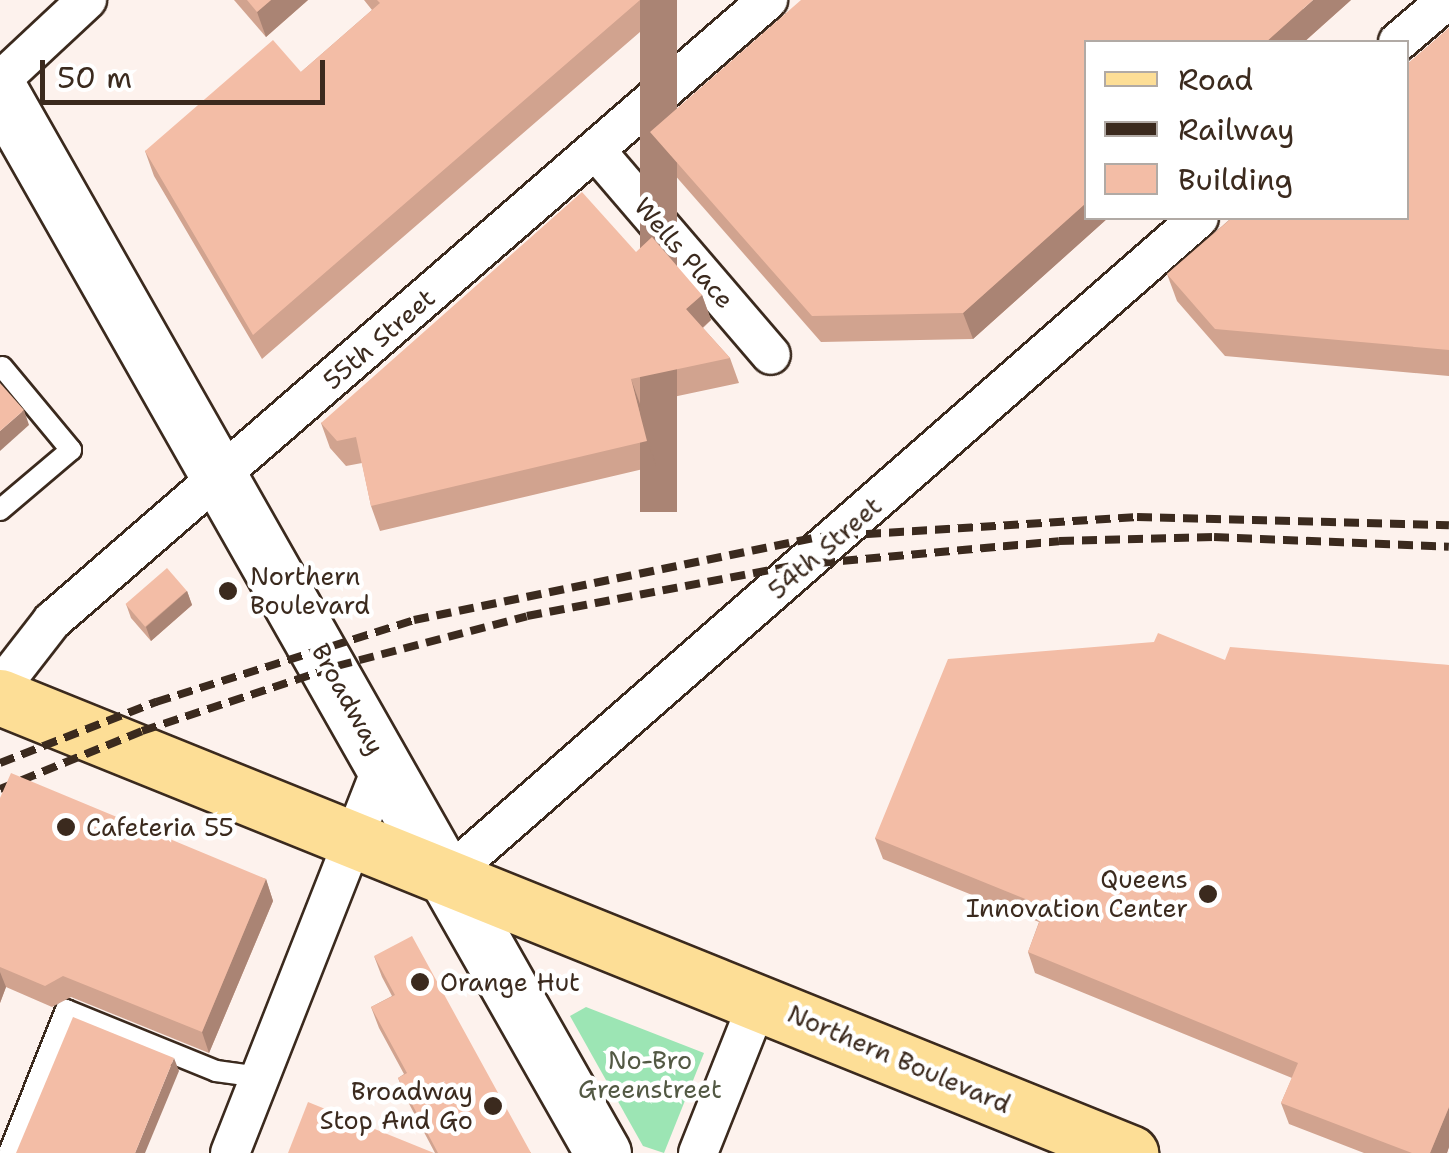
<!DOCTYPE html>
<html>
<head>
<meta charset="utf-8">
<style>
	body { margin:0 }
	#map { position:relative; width:1449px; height:1153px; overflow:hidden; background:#fdf2ed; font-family:"Shantell Sans",sans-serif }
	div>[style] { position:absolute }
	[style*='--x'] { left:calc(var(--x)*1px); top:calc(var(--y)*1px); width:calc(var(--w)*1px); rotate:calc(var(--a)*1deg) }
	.green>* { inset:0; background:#9ce5b4 }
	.roads { filter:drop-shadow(2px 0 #3b2a1e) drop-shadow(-2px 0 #3b2a1e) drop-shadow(0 2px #3b2a1e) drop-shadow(0 -2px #3b2a1e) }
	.service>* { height:20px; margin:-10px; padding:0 10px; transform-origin:10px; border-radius:10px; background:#fff }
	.minor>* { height:38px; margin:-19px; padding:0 19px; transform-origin:19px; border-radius:19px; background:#fff }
	.secondary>* { height:55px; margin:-27.5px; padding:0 27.5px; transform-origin:27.5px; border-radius:27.5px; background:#fff }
	.primary>* { height:55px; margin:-27.5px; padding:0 27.5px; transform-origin:27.5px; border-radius:27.5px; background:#fdde96 }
	.rail>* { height:8px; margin-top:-4px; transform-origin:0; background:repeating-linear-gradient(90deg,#3b2a1e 0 15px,transparent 0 23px) }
	.wall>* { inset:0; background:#d1a38f }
	.shaded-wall>* { inset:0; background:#aa8474; transform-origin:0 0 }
	.building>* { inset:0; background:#f3bda6; transform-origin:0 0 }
	.dots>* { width:28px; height:28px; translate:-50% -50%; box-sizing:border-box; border:5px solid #fff; border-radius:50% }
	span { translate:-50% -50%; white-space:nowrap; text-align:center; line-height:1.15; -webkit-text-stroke:9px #fff; paint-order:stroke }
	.street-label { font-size:25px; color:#3b2a1e }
	.poi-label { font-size:25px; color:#3b2a1e }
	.left { translate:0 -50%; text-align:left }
	.right { translate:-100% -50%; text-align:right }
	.park-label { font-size:25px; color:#535944 }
	.legend { position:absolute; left:1084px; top:40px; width:325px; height:180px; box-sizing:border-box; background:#fff; border:2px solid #b1aaa5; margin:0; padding:12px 18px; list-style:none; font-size:30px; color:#3b2a1e }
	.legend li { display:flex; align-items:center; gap:20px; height:50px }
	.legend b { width:50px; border:2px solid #b1aaa5 }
	.scale { position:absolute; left:40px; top:60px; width:285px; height:45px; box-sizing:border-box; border:5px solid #3b2a1e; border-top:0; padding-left:12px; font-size:30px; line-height:35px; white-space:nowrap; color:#3b2a1e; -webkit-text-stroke:8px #fff; paint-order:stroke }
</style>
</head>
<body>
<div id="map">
	<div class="green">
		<div style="clip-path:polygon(586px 1007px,704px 1053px,664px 1153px,643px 1146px,570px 1016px)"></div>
	</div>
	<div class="roads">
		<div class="service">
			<div style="--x:0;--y:510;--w:93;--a:-40.2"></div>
			<div style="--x:71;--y:450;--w:108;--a:-129.7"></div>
			<div style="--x:9;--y:1153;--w:154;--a:-68.3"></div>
			<div style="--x:66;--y:1010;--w:162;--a:22.1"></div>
			<div style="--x:216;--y:1071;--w:44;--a:7.8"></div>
		</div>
		<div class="minor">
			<div style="--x:1398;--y:42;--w:65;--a:-40.6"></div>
			<div style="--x:0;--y:81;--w:119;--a:-43"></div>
			<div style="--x:597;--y:152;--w:267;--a:49.4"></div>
			<div style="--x:0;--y:688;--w:85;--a:-52.2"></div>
			<div style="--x:52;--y:621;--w:948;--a:-40.94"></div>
			<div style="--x:447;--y:876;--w:999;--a:-41.19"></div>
			<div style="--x:230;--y:1153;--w:418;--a:-68.5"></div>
			<div style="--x:698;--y:1153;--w:165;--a:-68.3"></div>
		</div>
		<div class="secondary">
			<div style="--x:0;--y:91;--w:1221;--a:60.41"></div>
		</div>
		<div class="primary">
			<div style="--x:0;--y:697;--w:1219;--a:21.98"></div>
		</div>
	</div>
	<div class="rail">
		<div style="--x:0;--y:763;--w:168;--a:-21.4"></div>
		<div style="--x:156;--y:702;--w:271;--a:-17.6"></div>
		<div style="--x:414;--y:620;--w:414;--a:-11.6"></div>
		<div style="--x:820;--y:537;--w:318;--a:-3.6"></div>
		<div style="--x:1137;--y:517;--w:312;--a:1.5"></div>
		<div style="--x:0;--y:789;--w:153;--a:-22.2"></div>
		<div style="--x:142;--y:731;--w:206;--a:-18.4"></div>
		<div style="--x:337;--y:666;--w:196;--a:-14.7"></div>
		<div style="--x:527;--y:616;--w:275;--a:-10.7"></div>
		<div style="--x:797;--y:565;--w:263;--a:-5.2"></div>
		<div style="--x:1059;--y:541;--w:155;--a:-1.5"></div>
		<div style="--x:1214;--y:537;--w:235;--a:2.4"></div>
	</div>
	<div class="wall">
		<div style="clip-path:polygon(234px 0,308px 0,266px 37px)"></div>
		<div style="clip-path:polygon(364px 0,677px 0,262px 359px,154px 176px,145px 151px,301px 72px,372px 10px)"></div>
		<div style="clip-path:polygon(1351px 0,973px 339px,821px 342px,659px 157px,650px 132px)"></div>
		<div style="clip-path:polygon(1449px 28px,1449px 376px,1225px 356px,1177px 301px,1167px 274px)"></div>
		<div style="clip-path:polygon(636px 252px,702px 295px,711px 320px,703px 328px,730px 358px,739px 383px,640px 404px,656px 466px,380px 531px,371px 506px,362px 463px,346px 466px,330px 448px,321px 423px)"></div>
		<div style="clip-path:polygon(187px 591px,192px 605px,151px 641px,131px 618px,126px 604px)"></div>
		<div style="clip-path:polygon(1225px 660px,1449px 665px,1449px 1147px,1447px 1153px,1364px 1153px,1289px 1124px,1281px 1103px,1292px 1078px,1035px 973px,1028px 952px,1039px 922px,883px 859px,875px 838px)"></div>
		<div style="clip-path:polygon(0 798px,266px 879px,273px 901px,209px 1053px,71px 997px,52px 1007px,6px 987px,0 1003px)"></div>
		<div style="clip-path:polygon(374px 956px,531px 1153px,435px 1153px,406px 1098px,398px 1078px,404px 1074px,379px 1028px,371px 1007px,392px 996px,382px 977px)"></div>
	</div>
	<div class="shaded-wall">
		<div style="clip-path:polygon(271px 0,308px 0,266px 37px,257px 12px)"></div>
		<div style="left:640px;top:0;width:37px;height:512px"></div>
		<div style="clip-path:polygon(1313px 0,1351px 0,1304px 42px,1266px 42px)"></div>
		<div style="clip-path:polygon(1086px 203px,1086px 218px,1108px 218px,973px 339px,963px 313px)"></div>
		<div style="clip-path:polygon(702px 295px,711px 320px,695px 334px,686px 309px)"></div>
		<div style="clip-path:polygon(631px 379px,640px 404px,656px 466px,647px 441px)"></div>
		<div style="clip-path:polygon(24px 410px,29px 425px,0 451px,0 431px)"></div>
		<div style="clip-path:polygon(187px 591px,192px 605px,151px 641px,146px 627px)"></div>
		<div style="clip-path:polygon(266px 879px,273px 901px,209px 1053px,202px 1032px)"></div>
		<div style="clip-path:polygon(0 972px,6px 987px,0 1003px)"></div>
		<div style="clip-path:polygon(174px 1058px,179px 1071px,145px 1153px,135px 1153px)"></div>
		<div style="clip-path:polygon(1449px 1107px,1449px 1147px,1447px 1153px,1430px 1153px)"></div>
	</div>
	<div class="building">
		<div style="clip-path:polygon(247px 0,271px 0,257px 12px)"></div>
		<div style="clip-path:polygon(377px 0,640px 0,253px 335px,145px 151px,273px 40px,301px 72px,380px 3px)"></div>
		<div style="clip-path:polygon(801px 0,1313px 0,1266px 42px,1086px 42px,1086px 203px,963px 313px,812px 316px,650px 132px)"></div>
		<div style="clip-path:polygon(1449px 28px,1449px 350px,1215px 329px,1167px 274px,1232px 218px,1406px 218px,1406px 65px)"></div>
		<div style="clip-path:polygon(582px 192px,636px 252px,652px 237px,702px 295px,686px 309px,730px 358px,631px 379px,647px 441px,371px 506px,356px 437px,337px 441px,321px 423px)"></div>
		<div style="clip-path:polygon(0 383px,24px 410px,0 431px)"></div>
		<div style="left:167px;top:568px;width:30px;height:55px;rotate:49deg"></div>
		<div style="clip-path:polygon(1158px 633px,1225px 660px,1230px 647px,1449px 665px,1449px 1107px,1430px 1153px,1412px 1153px,1281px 1103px,1298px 1063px,1028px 952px,1045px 907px,875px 838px,948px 659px,1154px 642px)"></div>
		<div style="clip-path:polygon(11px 773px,266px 879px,202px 1032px,63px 976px,45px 986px,0 967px,0 798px)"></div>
		<div style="clip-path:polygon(412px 936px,531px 1153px,438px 1153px,398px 1078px,407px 1073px,371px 1007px,395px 995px,374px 956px)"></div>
		<div style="clip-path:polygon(73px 1017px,174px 1058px,135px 1153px,16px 1153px)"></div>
		<div style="clip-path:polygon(308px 1102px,434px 1153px,288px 1153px)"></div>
	</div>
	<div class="dots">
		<div style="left:228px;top:591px;background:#3b2a1e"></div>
		<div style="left:66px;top:827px;background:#3b2a1e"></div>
		<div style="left:1208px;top:894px;background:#3b2a1e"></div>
		<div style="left:420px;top:982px;background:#3b2a1e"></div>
		<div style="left:493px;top:1106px;background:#3b2a1e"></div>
	</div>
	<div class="street-label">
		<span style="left:684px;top:253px;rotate:49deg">Wells Place</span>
		<span style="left:379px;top:339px;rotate:-41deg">55th Street</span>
		<span style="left:825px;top:548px;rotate:-41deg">54th Street</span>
		<span style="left:348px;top:699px;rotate:61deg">Broadway</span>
		<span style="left:899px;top:1059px;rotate:23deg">Northern Boulevard</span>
	</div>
	<div class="poi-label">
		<span class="left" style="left:250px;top:591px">Northern<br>Boulevard</span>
		<span class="left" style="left:86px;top:827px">Cafeteria 55</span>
		<span class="right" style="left:1188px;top:894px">Queens<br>Innovation Center</span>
		<span class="left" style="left:440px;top:982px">Orange Hut</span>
		<span class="right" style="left:473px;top:1106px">Broadway<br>Stop And Go</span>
	</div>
	<div class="park-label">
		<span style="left:650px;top:1075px">No-Bro<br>Greenstreet</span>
	</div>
	<ul class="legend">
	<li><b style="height:12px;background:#fdde96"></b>Road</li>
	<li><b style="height:12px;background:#3b2a1e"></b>Railway</li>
	<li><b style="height:28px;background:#f3bda6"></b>Building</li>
	</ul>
	<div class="scale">50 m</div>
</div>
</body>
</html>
